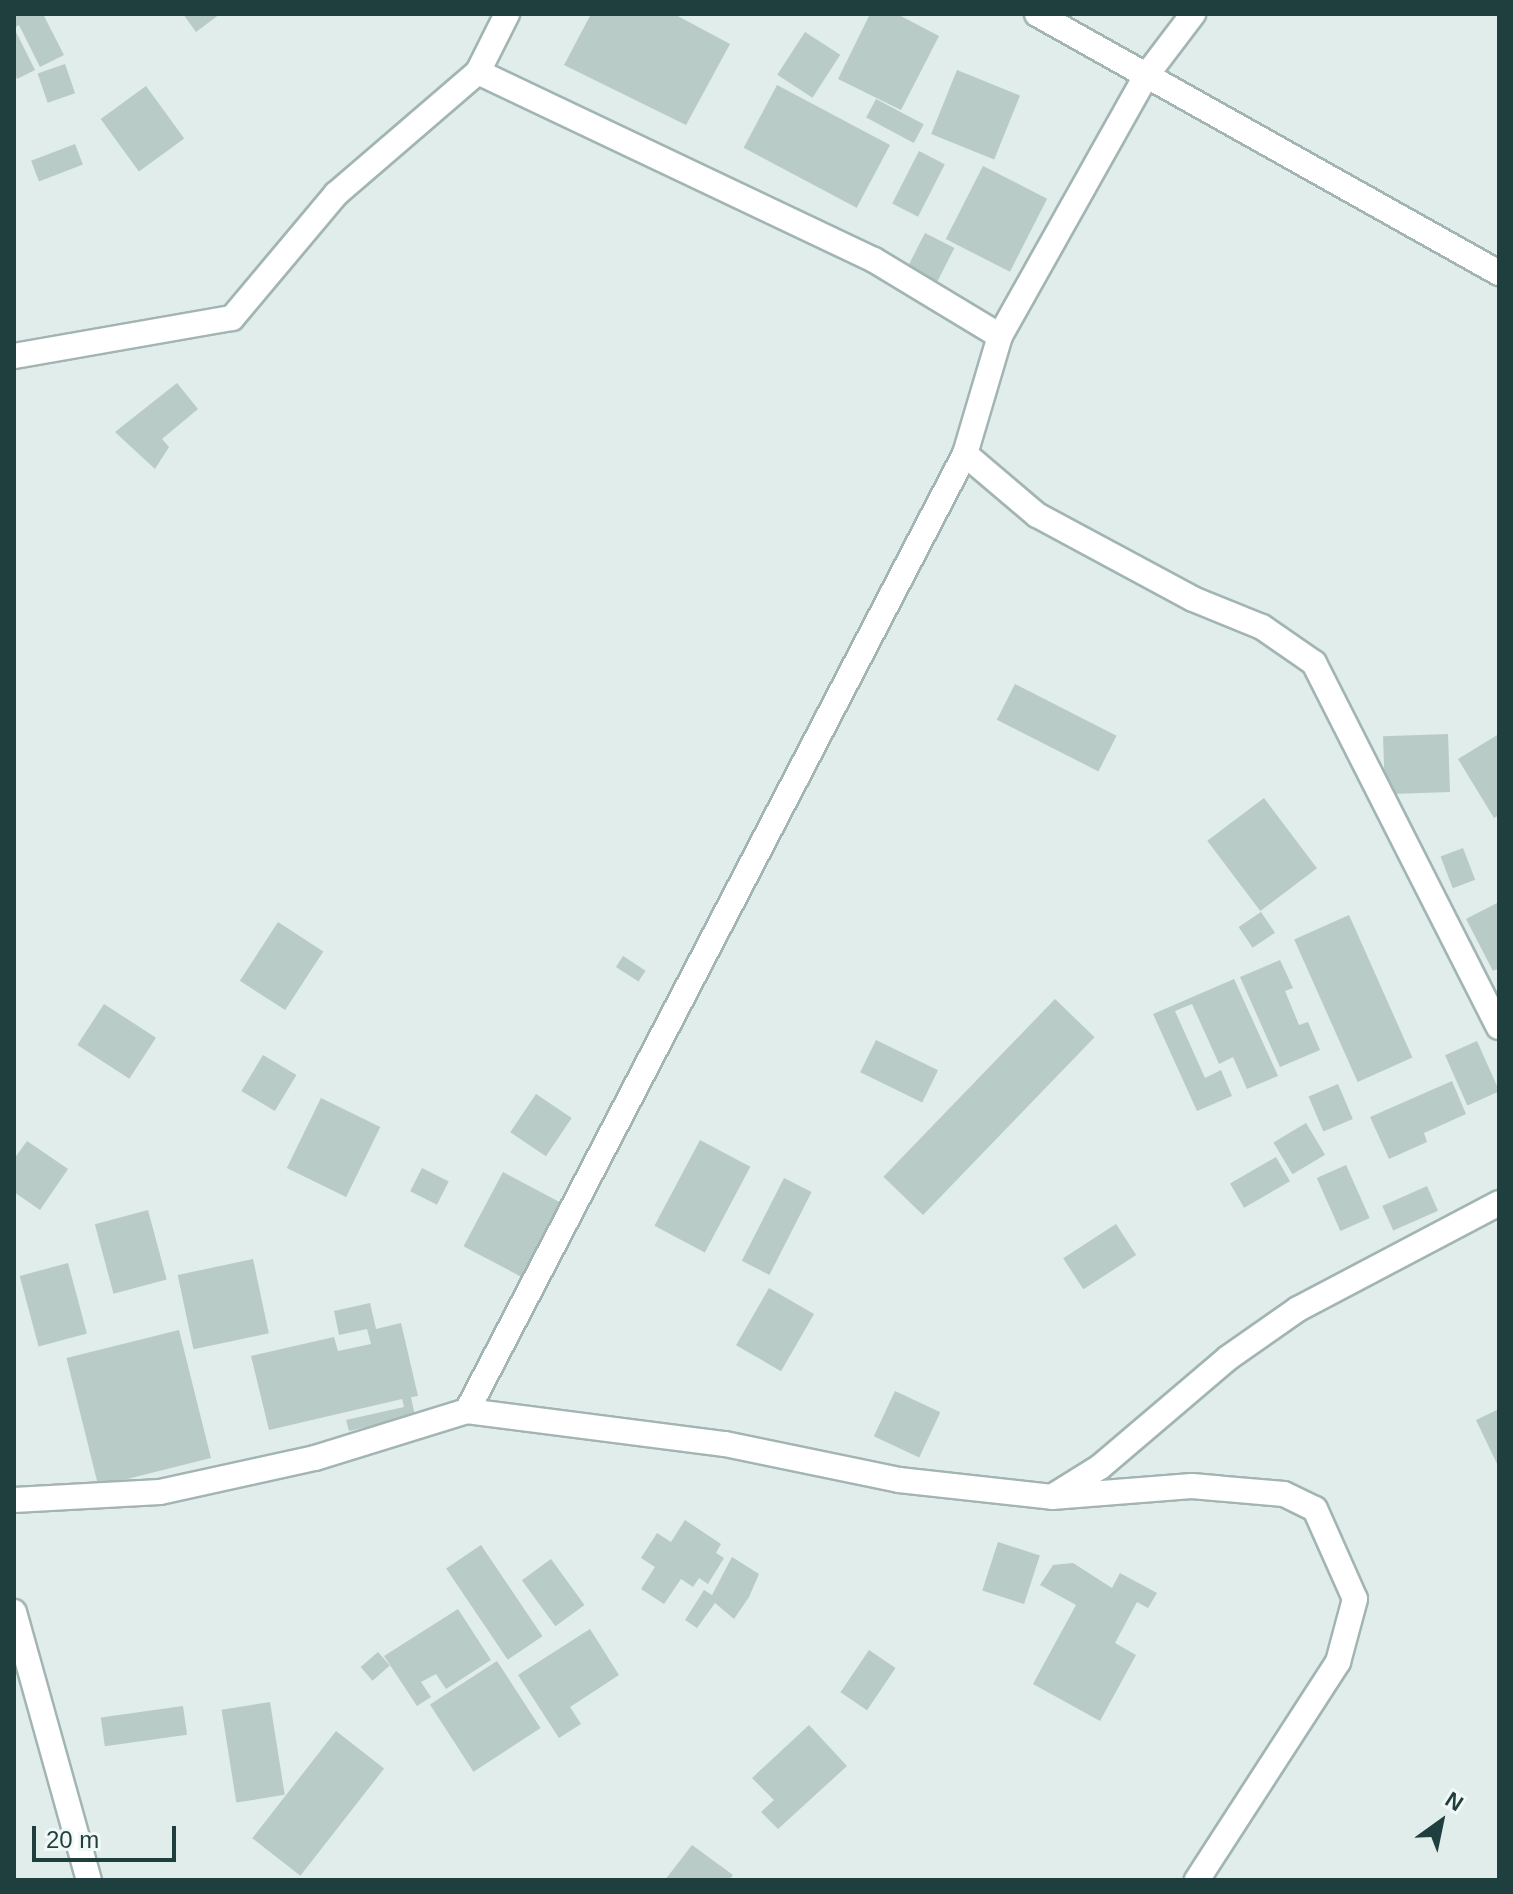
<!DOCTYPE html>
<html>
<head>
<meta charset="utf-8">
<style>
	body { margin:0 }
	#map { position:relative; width:1513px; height:1894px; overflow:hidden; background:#e0edea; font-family:Helvetica,sans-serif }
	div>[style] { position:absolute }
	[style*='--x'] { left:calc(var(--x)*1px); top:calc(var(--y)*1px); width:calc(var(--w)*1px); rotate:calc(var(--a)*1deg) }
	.building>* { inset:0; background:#b8cbc7; transform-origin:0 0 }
	.roads { filter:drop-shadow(2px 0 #a2b5b3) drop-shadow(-2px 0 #a2b5b3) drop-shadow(0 2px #a2b5b3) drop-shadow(0 -2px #a2b5b3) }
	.minor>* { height:24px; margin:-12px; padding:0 12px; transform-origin:12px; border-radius:12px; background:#fff }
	span { translate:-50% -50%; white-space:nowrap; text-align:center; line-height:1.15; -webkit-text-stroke:6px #f1f9f7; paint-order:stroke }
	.frame { position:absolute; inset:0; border:16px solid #1f3f3f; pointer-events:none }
	.north { position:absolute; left:1401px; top:1782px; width:80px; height:80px; -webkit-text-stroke:6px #f1f9f7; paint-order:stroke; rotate:33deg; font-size:22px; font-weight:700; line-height:32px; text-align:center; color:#1f3f3f }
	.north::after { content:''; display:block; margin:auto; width:28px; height:36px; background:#1f3f3f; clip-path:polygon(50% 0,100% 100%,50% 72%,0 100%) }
	.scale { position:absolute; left:32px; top:1826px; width:144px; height:36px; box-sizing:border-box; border:4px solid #1f3f3f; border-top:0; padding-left:10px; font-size:24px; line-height:28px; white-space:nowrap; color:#1f3f3f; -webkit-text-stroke:6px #f1f9f7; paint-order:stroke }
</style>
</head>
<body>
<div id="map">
	<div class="building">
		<div style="clip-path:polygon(14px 14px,43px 14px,64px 55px,40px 67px,19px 25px,14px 28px)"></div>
		<div style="clip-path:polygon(183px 14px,220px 14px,196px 32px)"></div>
		<div style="clip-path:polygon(591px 14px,674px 14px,730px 44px,686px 125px,564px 65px)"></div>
		<div style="clip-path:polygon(870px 14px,897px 14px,939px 36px,901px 110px,838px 79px)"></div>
		<div style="clip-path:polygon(14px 28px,35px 70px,17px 79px,14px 72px)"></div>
		<div style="left:805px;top:32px;width:42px;height:51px;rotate:33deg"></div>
		<div style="left:65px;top:64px;width:31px;height:29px;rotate:71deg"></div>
		<div style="left:957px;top:70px;width:68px;height:69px;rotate:22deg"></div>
		<div style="left:777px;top:85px;width:128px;height:71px;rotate:28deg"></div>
		<div style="left:146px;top:86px;width:65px;height:56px;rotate:54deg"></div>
		<div style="left:876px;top:99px;width:54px;height:21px;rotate:28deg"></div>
		<div style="left:75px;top:144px;width:22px;height:47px;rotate:69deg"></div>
		<div style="left:919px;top:151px;width:29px;height:59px;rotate:27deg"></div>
		<div style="left:983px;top:166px;width:72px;height:82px;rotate:27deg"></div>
		<div style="left:925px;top:233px;width:33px;height:40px;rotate:27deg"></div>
		<div style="clip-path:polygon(177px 383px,198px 409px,162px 439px,169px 447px,155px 469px,115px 432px)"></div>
		<div style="left:1015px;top:684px;width:114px;height:40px;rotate:27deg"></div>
		<div style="left:1448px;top:734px;width:58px;height:65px;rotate:88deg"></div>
		<div style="clip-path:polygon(1499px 734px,1499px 815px,1494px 818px,1458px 759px)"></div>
		<div style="left:1264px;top:798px;width:88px;height:71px;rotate:53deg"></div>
		<div style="left:1463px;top:848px;width:34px;height:24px;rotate:69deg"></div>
		<div style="clip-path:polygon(1499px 902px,1499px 968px,1493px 971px,1466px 919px)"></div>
		<div style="left:1261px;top:912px;width:25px;height:27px;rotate:56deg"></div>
		<div style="left:1349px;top:915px;width:156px;height:60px;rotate:66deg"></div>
		<div style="left:278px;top:922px;width:54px;height:70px;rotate:33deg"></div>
		<div style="left:623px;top:956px;width:27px;height:13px;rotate:33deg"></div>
		<div style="clip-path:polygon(1280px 960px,1293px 988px,1285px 991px,1299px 1025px,1308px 1022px,1320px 1050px,1280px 1067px,1240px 977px)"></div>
		<div style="clip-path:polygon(1234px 979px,1278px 1076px,1247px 1089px,1233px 1057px,1219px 1064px,1192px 1004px,1175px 1011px,1205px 1078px,1221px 1070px,1232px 1096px,1197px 1111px,1153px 1014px)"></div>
		<div style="left:1055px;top:999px;width:55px;height:247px;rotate:44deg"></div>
		<div style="left:104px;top:1004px;width:62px;height:49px;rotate:33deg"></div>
		<div style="left:876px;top:1040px;width:69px;height:36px;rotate:26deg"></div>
		<div style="left:1477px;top:1041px;width:55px;height:35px;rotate:66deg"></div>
		<div style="left:263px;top:1055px;width:39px;height:42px;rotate:31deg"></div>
		<div style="clip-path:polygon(1452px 1081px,1466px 1114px,1424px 1133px,1427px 1142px,1389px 1159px,1370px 1117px)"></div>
		<div style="left:1338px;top:1084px;width:38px;height:32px;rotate:67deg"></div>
		<div style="left:536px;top:1094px;width:43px;height:46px;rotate:34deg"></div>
		<div style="left:321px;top:1098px;width:66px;height:78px;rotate:26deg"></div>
		<div style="left:1306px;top:1123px;width:37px;height:38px;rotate:59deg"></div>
		<div style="left:700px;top:1140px;width:57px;height:97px;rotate:28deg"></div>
		<div style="clip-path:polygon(27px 1141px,68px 1169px,40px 1210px,14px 1192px,14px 1159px)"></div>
		<div style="left:1276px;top:1157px;width:28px;height:53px;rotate:60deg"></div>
		<div style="left:1346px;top:1165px;width:58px;height:32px;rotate:66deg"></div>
		<div style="left:422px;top:1168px;width:30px;height:26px;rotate:27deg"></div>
		<div style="left:503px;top:1172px;width:72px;height:84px;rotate:28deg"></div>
		<div style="left:784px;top:1178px;width:31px;height:93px;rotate:27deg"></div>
		<div style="left:1427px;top:1186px;width:27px;height:49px;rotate:66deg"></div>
		<div style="left:148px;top:1210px;width:72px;height:55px;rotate:75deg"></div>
		<div style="left:1116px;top:1224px;width:37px;height:63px;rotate:57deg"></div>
		<div style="left:253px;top:1259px;width:76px;height:77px;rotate:78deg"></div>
		<div style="left:68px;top:1263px;width:73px;height:50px;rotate:75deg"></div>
		<div style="left:769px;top:1288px;width:52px;height:66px;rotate:30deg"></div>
		<div style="clip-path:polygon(370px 1303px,376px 1329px,401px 1323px,418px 1396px,411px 1397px,415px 1416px,349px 1431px,346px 1420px,404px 1407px,402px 1399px,269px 1430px,251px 1356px,334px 1337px,338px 1351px,371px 1344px,367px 1329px,339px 1335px,334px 1311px)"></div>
		<div style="left:179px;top:1330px;width:132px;height:116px;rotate:76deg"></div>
		<div style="left:895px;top:1391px;width:50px;height:50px;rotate:25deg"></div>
		<div style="clip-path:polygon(1499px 1409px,1499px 1468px,1476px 1420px)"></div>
		<div style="clip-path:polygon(685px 1520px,721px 1544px,716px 1553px,724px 1558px,708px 1584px,699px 1578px,693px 1587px,681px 1579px,664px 1604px,641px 1589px,655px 1567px,641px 1558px,657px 1533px,671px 1542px)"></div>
		<div style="left:998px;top:1542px;width:44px;height:51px;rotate:18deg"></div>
		<div style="left:481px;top:1545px;width:110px;height:42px;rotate:56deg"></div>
		<div style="clip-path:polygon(732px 1557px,759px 1574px,749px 1597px,734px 1619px,715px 1603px,697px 1628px,685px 1620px,704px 1590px,712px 1595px)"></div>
		<div style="left:551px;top:1559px;width:57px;height:36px;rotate:54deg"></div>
		<div style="clip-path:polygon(1073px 1563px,1112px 1588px,1120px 1573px,1157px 1593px,1148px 1608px,1137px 1602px,1115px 1643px,1136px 1655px,1100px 1721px,1033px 1684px,1076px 1605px,1040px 1585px,1053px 1565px)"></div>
		<div style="clip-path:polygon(458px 1609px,491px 1660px,446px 1689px,436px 1674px,421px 1682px,431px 1697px,417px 1706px,384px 1656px)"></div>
		<div style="clip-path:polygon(590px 1629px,619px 1675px,570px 1707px,581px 1724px,559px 1738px,518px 1675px)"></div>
		<div style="left:869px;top:1650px;width:32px;height:51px;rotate:34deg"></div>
		<div style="left:378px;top:1652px;width:18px;height:23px;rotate:49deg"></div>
		<div style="left:497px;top:1661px;width:80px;height:80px;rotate:57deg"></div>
		<div style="left:270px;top:1702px;width:94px;height:49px;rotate:81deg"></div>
		<div style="left:183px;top:1706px;width:29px;height:83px;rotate:82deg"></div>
		<div style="clip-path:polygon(809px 1725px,847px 1766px,778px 1829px,761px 1812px,774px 1800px,752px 1778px)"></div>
		<div style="left:336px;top:1731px;width:61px;height:136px;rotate:38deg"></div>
		<div style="clip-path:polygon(692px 1845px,733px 1875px,729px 1880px,665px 1880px)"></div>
	</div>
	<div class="roads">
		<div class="minor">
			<div style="--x:1037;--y:14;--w:530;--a:29.28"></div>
			<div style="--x:478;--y:72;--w:438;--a:25.4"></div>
			<div style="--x:874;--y:260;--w:147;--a:31.1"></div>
			<div style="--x:14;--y:356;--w:221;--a:-9.9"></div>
			<div style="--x:232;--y:318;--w:162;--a:-50"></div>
			<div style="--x:336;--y:194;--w:187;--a:-40.7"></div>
			<div style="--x:478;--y:72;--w:65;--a:-63.4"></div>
			<div style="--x:965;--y:454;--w:94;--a:40.3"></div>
			<div style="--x:1037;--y:515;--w:177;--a:28.3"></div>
			<div style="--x:1193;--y:599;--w:74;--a:22.1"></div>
			<div style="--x:1262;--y:627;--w:63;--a:34.7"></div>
			<div style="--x:1314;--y:663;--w:408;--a:63.1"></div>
			<div style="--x:467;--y:1411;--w:1079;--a:-62.51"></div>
			<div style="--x:965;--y:454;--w:123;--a:-73.5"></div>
			<div style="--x:1000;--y:336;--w:298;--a:-60.7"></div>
			<div style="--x:1146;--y:76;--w:78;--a:-52.8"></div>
			<div style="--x:1055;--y:1495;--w:53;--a:-31.9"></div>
			<div style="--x:1100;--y:1467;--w:168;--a:-40.4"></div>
			<div style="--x:1228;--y:1358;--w:85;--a:-35"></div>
			<div style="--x:1298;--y:1309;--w:227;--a:-27.8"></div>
			<div style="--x:14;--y:1500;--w:146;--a:-3.1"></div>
			<div style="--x:160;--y:1492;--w:159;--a:-12.4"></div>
			<div style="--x:315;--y:1458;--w:159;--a:-17.2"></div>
			<div style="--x:467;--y:1411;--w:260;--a:7.3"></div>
			<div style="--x:725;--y:1444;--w:178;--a:11.7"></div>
			<div style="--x:899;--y:1480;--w:154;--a:6.3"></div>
			<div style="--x:1052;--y:1497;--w:140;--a:-4.5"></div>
			<div style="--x:1192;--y:1486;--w:92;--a:5"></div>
			<div style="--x:1284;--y:1494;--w:34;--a:26"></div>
			<div style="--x:1315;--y:1509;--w:98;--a:66"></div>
			<div style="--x:1355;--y:1599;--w:65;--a:105.1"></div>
			<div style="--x:1338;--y:1662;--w:260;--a:122.9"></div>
			<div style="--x:14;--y:1612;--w:278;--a:74.4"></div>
		</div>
	</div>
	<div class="frame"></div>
	<div class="north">N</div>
	<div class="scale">20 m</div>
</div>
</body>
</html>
